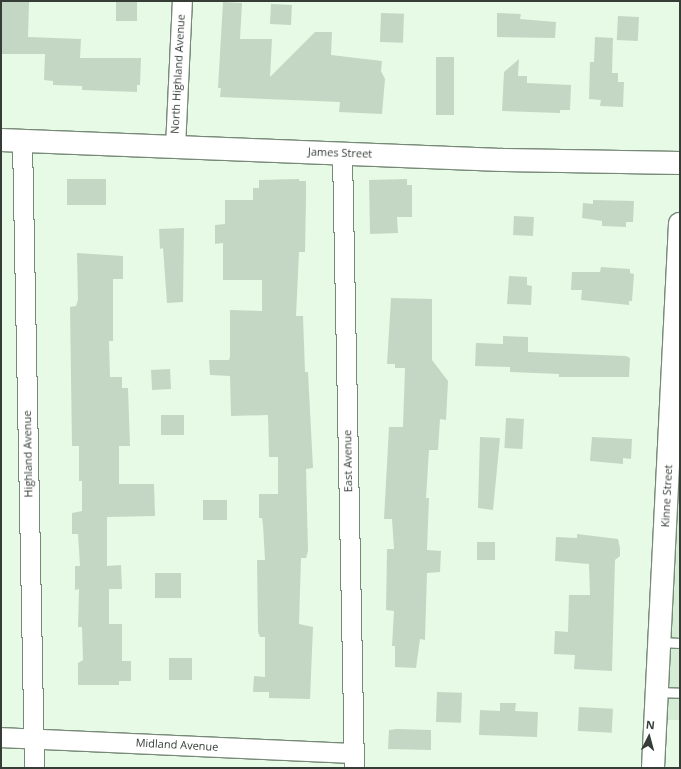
<!DOCTYPE html>
<html>
<head>
<meta charset="utf-8">
<style>
	body { margin:0 }
	#map { position:relative; width:681px; height:769px; overflow:hidden; background:#e6fae6; font-family:"Open Sans",sans-serif }
	div>[style] { position:absolute }
	[style*='--x'] { left:calc(var(--x)*1px); top:calc(var(--y)*1px); width:calc(var(--w)*1px); rotate:calc(var(--a)*1deg) }
	.built>* { inset:0; background:#d4edd4 }
	.building>* { inset:0; background:#c4d7c4; transform-origin:0 0 }
	.roads { filter:drop-shadow(1px 0 #778977) drop-shadow(-1px 0 #778977) drop-shadow(0 1px #778977) drop-shadow(0 -1px #778977) }
	.service>* { height:9px; margin:-4.5px; padding:0 4.5px; transform-origin:4.5px; border-radius:4.5px; background:#fff }
	.minor>* { height:19px; margin:-9.5px; padding:0 9.5px; transform-origin:9.5px; border-radius:9.5px; background:#fff }
	.tertiary>* { height:22px; margin:-11px; padding:0 11px; transform-origin:11px; border-radius:11px; background:#fff }
	span { translate:-50% -50%; white-space:nowrap; text-align:center; line-height:1.15; -webkit-text-stroke:3px #fff; paint-order:stroke }
	.street-label { font-size:11px; color:#353d36 }
	.frame { position:absolute; inset:0; border:2px solid #353d36; pointer-events:none }
	.north { position:absolute; left:629px; top:717px; width:40px; height:40px; -webkit-text-stroke:3px #fff; paint-order:stroke; rotate:6deg; font-size:11px; font-weight:700; line-height:16px; text-align:center; color:#353d36 }
	.north::after { content:''; display:block; margin:auto; width:14px; height:18px; background:#353d36; clip-path:polygon(50% 0,100% 100%,50% 72%,0 100%) }
</style>
</head>
<body>
<div id="map">
	<div class="built">
		<div style="clip-path:polygon(680px 451px,680px 720px,665px 720px)"></div>
	</div>
	<div class="building">
		<div style="clip-path:polygon(1px 1px,29px 2px,28px 37px,81px 39px,80px 58px,141px 58px,140px 85px,137px 85px,137px 92px,82px 90px,82px 86px,53px 85px,53px 81px,44px 80px,45px 54px,1px 54px)"></div>
		<div style="left:116px;top:1px;width:21px;height:20px"></div>
		<div style="clip-path:polygon(223px 2px,242px 3px,240px 39px,272px 39px,270px 77px,315px 32px,332px 32px,331px 55px,382px 61px,381px 71px,385px 79px,382px 114px,339px 112px,340px 102px,220px 97px,221px 88px,218px 88px)"></div>
		<div style="left:271px;top:4px;width:21px;height:20px;rotate:3deg"></div>
		<div style="left:381px;top:13px;width:23px;height:29px;rotate:2deg"></div>
		<div style="clip-path:polygon(497px 13px,521px 14px,520px 19px,556px 22px,555px 38px,497px 37px)"></div>
		<div style="left:618px;top:16px;width:21px;height:24px;rotate:3deg"></div>
		<div style="clip-path:polygon(595px 37px,613px 38px,612px 73px,618px 73px,618px 82px,624px 82px,623px 107px,600px 106px,601px 100px,589px 99px,590px 62px,594px 62px)"></div>
		<div style="left:436px;top:57px;width:18px;height:58px"></div>
		<div style="clip-path:polygon(519px 59px,518px 76px,527px 76px,527px 83px,571px 85px,570px 110px,560px 110px,560px 113px,502px 111px,504px 72px)"></div>
		<div style="left:67px;top:179px;width:39px;height:26px"></div>
		<div style="clip-path:polygon(299px 179px,299px 181px,306px 181px,306px 199px,305px 252px,299px 252px,296px 316px,303px 316px,305px 372px,308px 372px,313px 468px,306px 469px,308px 551px,306px 558px,301px 558px,299px 624px,313px 627px,310px 699px,269px 698px,269px 692px,253px 692px,254px 676px,265px 677px,265px 637px,260px 637px,258px 632px,257px 560px,265px 560px,263px 525px,262px 518px,259px 518px,259px 494px,278px 494px,278px 457px,269px 457px,268px 415px,231px 416px,230px 376px,210px 375px,209px 360px,229px 360px,230px 357px,230px 310px,262px 311px,262px 280px,223px 280px,223px 243px,215px 244px,215px 225px,225px 224px,225px 200px,253px 200px,253px 188px,259px 188px,259px 180px)"></div>
		<div style="clip-path:polygon(407px 179px,407px 185px,412px 185px,412px 217px,397px 217px,398px 233px,370px 234px,369px 180px)"></div>
		<div style="clip-path:polygon(593px 200px,634px 201px,633px 222px,626px 222px,626px 227px,602px 226px,602px 221px,582px 218px,583px 203px,593px 204px)"></div>
		<div style="left:514px;top:216px;width:20px;height:19px;rotate:3deg"></div>
		<div style="clip-path:polygon(184px 228px,183px 302px,167px 303px,163px 248px,160px 249px,159px 229px)"></div>
		<div style="clip-path:polygon(77px 253px,123px 256px,123px 279px,113px 279px,113px 341px,109px 341px,110px 377px,122px 377px,122px 388px,128px 388px,130px 446px,119px 446px,119px 484px,154px 484px,155px 516px,107px 517px,107px 566px,121px 565px,122px 589px,109px 589px,109px 624px,122px 624px,122px 661px,131px 661px,131px 681px,119px 681px,119px 685px,78px 685px,78px 663px,83px 660px,82px 627px,78px 627px,79px 589px,75px 590px,75px 566px,80px 566px,78px 534px,72px 534px,72px 513px,82px 511px,82px 481px,79px 481px,79px 446px,72px 446px,70px 307px,76px 306px,78px 300px)"></div>
		<div style="clip-path:polygon(601px 267px,630px 269px,630px 273px,634px 274px,632px 301px,629px 301px,629px 305px,581px 300px,582px 290px,571px 290px,572px 272px,600px 272px)"></div>
		<div style="clip-path:polygon(509px 276px,527px 277px,527px 285px,532px 286px,531px 305px,507px 304px)"></div>
		<div style="clip-path:polygon(391px 298px,432px 299px,432px 360px,448px 381px,446px 420px,440px 419px,438px 450px,429px 450px,426px 498px,429px 498px,427px 550px,441px 551px,440px 572px,427px 573px,425px 640px,420px 639px,416px 668px,395px 667px,395px 646px,392px 646px,394px 611px,386px 610px,387px 549px,394px 549px,392px 519px,384px 519px,389px 427px,403px 427px,405px 368px,395px 368px,395px 364px,387px 364px)"></div>
		<div style="clip-path:polygon(503px 336px,528px 337px,528px 352px,626px 356px,630px 358px,629px 377px,559px 377px,559px 374px,510px 372px,510px 367px,475px 366px,476px 343px,503px 344px)"></div>
		<div style="left:170px;top:369px;width:20px;height:19px;rotate:87deg"></div>
		<div style="left:184px;top:415px;width:20px;height:23px;rotate:90deg"></div>
		<div style="left:506px;top:418px;width:18px;height:30px;rotate:3deg"></div>
		<div style="clip-path:polygon(480px 437px,500px 438px,493px 510px,478px 508px)"></div>
		<div style="clip-path:polygon(592px 437px,632px 439px,631px 459px,623px 458px,623px 464px,590px 461px)"></div>
		<div style="left:203px;top:500px;width:24px;height:20px"></div>
		<div style="clip-path:polygon(577px 534px,618px 539px,620px 548px,620px 556px,615px 560px,612px 671px,574px 669px,575px 655px,554px 654px,555px 631px,568px 632px,569px 595px,590px 595px,589px 564px,555px 561px,556px 537px,577px 538px)"></div>
		<div style="left:477px;top:542px;width:18px;height:18px"></div>
		<div style="left:181px;top:573px;width:25px;height:26px;rotate:90deg"></div>
		<div style="left:169px;top:658px;width:23px;height:22px"></div>
		<div style="left:437px;top:692px;width:25px;height:30px;rotate:2deg"></div>
		<div style="clip-path:polygon(500px 703px,516px 703px,515px 711px,538px 712px,537px 737px,479px 735px,480px 710px,500px 711px)"></div>
		<div style="left:579px;top:707px;width:34px;height:24px;rotate:3deg"></div>
		<div style="clip-path:polygon(397px 729px,431px 730px,431px 750px,388px 749px,389px 730px)"></div>
	</div>
	<div class="roads">
		<div class="service">
			<div style="--x:660;--y:642;--w:20;--a:3"></div>
			<div style="--x:657;--y:692;--w:23;--a:2"></div>
		</div>
		<div class="minor">
			<div style="--x:22;--y:141;--w:627;--a:88.9"></div>
			<div style="--x:175;--y:147;--w:146;--a:-87.3"></div>
			<div style="--x:342;--y:154;--w:614;--a:88.88"></div>
			<div style="--x:1;--y:737;--w:353;--a:2.6"></div>
		</div>
		<div class="tertiary">
			<div style="--x:1;--y:140;--w:503;--a:2.28"></div>
			<div style="--x:504;--y:160;--w:176;--a:1"></div>
			<div style="--x:653;--y:768;--w:545;--a:-87.16"></div>
		</div>
	</div>
	<div class="street-label">
		<span style="left:178px;top:74px;rotate:-87deg">North Highland Avenue</span>
		<span style="left:340px;top:153px;rotate:2deg">James Street</span>
		<span style="left:28px;top:454px;rotate:-91deg">Highland Avenue</span>
		<span style="left:348px;top:461px;rotate:-91deg">East Avenue</span>
		<span style="left:667px;top:496px;rotate:-87deg">Kinne Street</span>
		<span style="left:177px;top:745px;rotate:3deg">Midland Avenue</span>
	</div>
	<div class="frame"></div>
	<div class="north">N</div>
</div>
</body>
</html>
